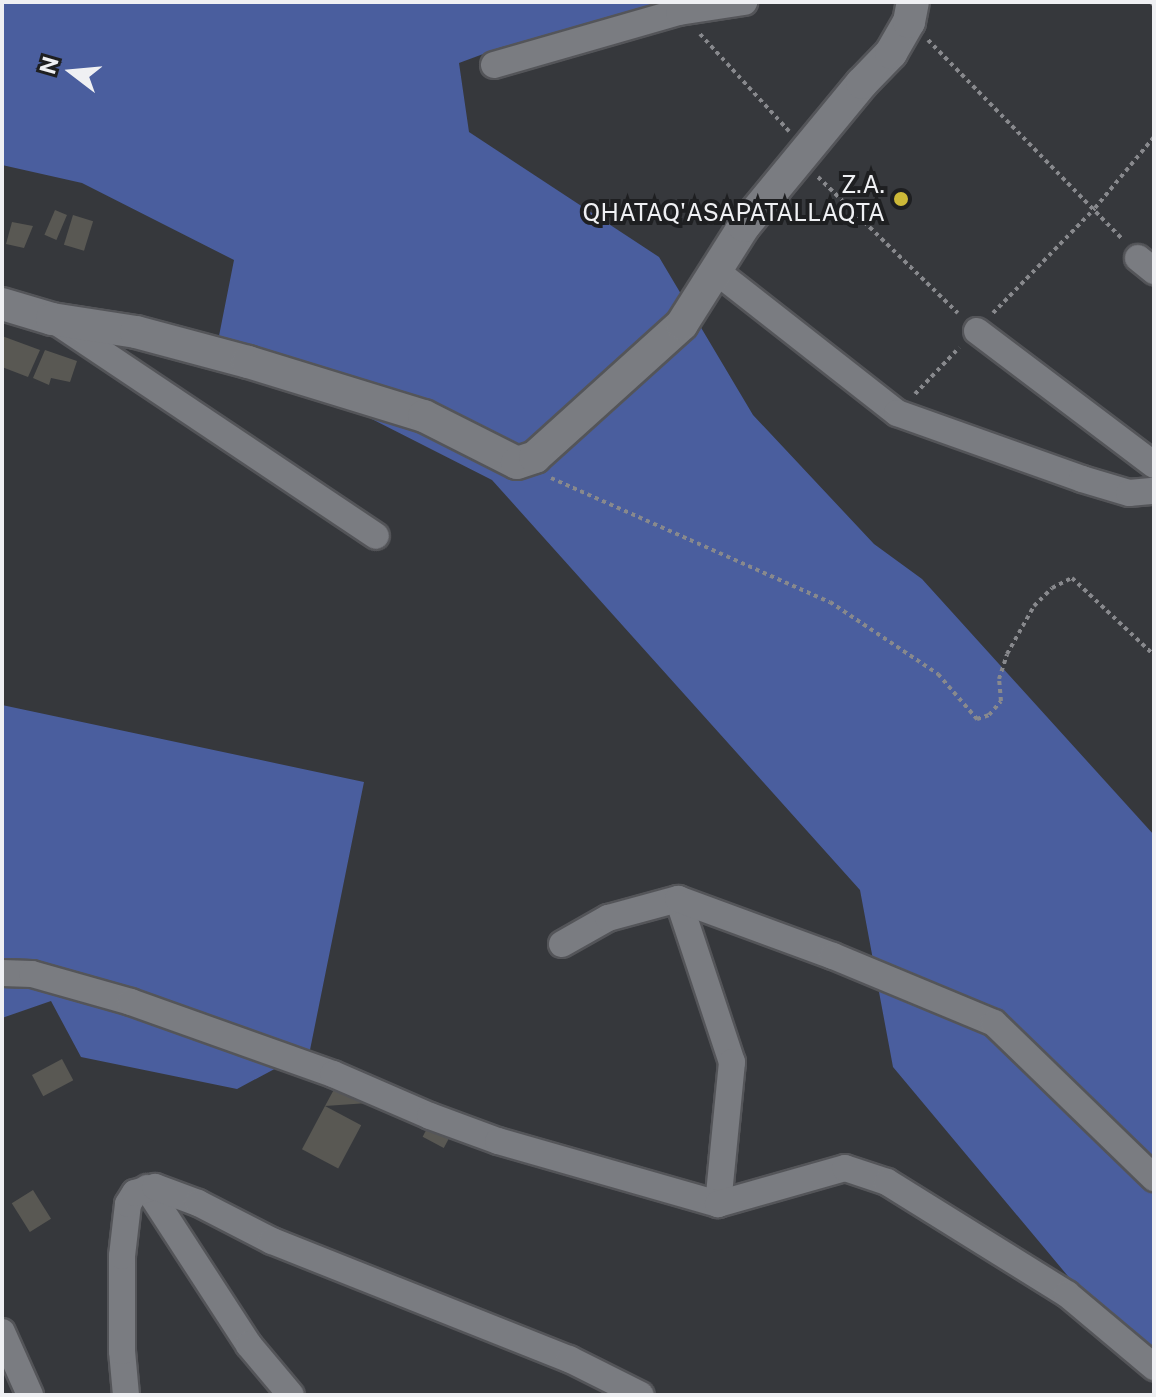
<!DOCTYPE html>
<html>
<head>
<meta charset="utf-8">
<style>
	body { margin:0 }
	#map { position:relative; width:1156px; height:1397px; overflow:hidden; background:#36383c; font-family:"Public Sans",sans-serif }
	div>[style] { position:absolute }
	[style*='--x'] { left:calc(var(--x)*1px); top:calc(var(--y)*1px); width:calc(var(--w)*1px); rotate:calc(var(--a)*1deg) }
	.green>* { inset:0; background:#4a5e9e }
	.building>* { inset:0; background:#595853; transform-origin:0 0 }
	.path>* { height:4px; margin-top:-2px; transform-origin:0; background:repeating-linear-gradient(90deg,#88898d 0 4px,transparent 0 8px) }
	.roads { filter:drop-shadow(2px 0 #545559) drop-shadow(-2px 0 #545559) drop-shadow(0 2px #545559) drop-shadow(0 -2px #545559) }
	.minor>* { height:26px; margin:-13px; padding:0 13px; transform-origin:13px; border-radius:13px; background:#7a7c81 }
	.tertiary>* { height:32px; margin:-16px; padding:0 16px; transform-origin:16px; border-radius:16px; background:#7a7c81 }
	.dots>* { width:22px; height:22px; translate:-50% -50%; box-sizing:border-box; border:4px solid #1e1f21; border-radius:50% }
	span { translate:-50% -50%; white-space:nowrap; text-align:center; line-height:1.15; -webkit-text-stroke:8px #1e1f21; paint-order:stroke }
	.poi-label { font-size:24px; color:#eff0f3 }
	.right { translate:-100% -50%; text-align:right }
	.frame { position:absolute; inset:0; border:4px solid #eff0f3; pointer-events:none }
	.north { position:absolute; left:32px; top:32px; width:80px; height:80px; -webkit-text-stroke:6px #1e1f21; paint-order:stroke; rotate:286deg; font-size:22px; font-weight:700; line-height:32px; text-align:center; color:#eff0f3 }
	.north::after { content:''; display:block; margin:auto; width:28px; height:36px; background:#eff0f3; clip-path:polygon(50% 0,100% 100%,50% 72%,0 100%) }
</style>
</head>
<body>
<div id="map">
	<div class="green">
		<div style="clip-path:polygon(2px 2px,697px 2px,502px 47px,459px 63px,469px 132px,659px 257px,753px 415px,874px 544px,922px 579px,1154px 835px,1154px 1379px,893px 1067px,860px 890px,492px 480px,218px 341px,234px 260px,82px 183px,2px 165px)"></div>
		<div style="clip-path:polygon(2px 705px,364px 782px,310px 1050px,237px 1089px,81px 1057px,51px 1001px,2px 1018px)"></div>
	</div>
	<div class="building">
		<div style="left:55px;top:210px;width:13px;height:27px;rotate:23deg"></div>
		<div style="left:73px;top:215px;width:21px;height:31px;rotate:17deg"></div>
		<div style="clip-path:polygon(12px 222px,33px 226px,24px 248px,6px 244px)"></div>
		<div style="clip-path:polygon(2px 336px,40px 350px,28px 377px,2px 367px)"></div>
		<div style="clip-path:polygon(45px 350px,77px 361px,70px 382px,51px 378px,49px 385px,33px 378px)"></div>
		<div style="left:62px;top:1059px;width:24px;height:34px;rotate:62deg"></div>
		<div style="clip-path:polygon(338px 1082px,368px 1103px,325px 1106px)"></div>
		<div style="left:325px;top:1106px;width:41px;height:49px;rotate:28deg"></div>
		<div style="left:432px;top:1119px;width:24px;height:20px;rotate:28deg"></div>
		<div style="left:33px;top:1190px;width:34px;height:25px;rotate:58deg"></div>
	</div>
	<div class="path">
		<div style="--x:1151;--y:2;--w:4;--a:45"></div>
		<div style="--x:700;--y:34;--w:132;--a:47.5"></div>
		<div style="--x:928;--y:40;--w:279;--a:45.7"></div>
		<div style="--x:818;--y:177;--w:195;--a:44.2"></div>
		<div style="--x:993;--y:313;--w:146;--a:-45.8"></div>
		<div style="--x:1095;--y:208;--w:92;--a:-50.3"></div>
		<div style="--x:915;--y:394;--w:64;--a:-46.3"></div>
		<div style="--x:551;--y:478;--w:305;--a:24"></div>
		<div style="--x:830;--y:602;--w:130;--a:33.7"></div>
		<div style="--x:938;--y:674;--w:60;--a:49.1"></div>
		<div style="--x:977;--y:719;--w:13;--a:-18"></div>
		<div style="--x:989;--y:715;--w:18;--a:-49"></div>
		<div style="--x:1001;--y:701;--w:22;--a:-95"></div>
		<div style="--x:999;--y:679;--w:26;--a:-72"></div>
		<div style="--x:1007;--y:654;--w:55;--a:-60.6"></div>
		<div style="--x:1034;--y:606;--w:25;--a:-45"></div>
		<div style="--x:1052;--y:588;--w:22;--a:-27"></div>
		<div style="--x:1072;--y:578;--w:112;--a:43.2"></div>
	</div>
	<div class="roads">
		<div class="minor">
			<div style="--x:494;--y:65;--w:192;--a:-16"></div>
			<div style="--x:679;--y:12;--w:66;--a:-8.7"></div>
			<div style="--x:1138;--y:258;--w:21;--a:39"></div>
			<div style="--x:716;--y:271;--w:230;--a:38.1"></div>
			<div style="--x:897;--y:413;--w:196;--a:19.6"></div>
			<div style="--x:1082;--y:479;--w:49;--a:16.6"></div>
			<div style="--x:1129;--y:493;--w:25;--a:-5"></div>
			<div style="--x:55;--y:321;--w:386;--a:33.8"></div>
			<div style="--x:977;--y:331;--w:222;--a:37.1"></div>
			<div style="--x:678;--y:899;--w:172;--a:71.7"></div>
			<div style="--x:732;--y:1062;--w:143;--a:95.6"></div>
			<div style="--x:562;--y:944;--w:53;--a:-29.5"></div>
			<div style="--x:608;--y:918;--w:73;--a:-15.2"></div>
			<div style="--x:678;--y:899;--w:165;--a:20.2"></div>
			<div style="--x:833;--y:956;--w:174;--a:22.6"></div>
			<div style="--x:994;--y:1023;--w:223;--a:44.1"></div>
			<div style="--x:2;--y:973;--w:30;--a:2"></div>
			<div style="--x:32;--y:974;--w:103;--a:15.8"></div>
			<div style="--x:131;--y:1002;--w:214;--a:19.6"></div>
			<div style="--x:333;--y:1074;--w:106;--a:23.4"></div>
			<div style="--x:430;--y:1116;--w:72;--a:20.2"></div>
			<div style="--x:498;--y:1141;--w:229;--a:16"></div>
			<div style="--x:718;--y:1204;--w:132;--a:-15.8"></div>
			<div style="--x:845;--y:1168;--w:44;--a:18.4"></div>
			<div style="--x:887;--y:1182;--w:212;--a:31.9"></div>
			<div style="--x:1067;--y:1294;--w:114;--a:40"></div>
			<div style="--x:147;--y:1188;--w:187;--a:57"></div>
			<div style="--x:249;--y:1345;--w:65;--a:50"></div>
			<div style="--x:2;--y:1332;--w:69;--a:66"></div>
			<div style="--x:126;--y:1395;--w:44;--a:-95.2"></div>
			<div style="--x:122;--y:1351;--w:95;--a:-90"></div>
			<div style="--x:122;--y:1256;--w:52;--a:-83.4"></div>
			<div style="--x:128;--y:1204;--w:13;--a:-58"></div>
			<div style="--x:135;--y:1193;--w:21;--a:-17"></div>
			<div style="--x:155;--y:1187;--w:46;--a:20.4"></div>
			<div style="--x:198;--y:1203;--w:83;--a:27.2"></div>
			<div style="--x:272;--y:1241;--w:320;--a:21.7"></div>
			<div style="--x:569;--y:1359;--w:80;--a:26.6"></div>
		</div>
		<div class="tertiary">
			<div style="--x:2;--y:304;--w:52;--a:16.7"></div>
			<div style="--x:52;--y:319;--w:85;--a:8.8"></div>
			<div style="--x:136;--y:332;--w:116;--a:15"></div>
			<div style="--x:248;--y:362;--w:184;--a:17.1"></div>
			<div style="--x:424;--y:416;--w:104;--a:26.8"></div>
			<div style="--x:517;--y:463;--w:19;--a:-18"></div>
			<div style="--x:535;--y:457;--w:198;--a:-42.1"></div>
			<div style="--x:682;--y:324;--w:116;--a:-57.7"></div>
			<div style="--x:744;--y:226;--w:185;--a:-50.5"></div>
			<div style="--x:862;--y:83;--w:42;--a:-46"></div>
			<div style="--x:891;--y:53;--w:36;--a:-60"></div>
			<div style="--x:909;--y:22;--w:20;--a:-79"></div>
		</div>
	</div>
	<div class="dots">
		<div style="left:901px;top:199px;background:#cdb938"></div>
	</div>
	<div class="poi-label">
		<span class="right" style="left:885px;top:199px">Z.A.<br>QHATAQ'ASAPATALLAQTA</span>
	</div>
	<div class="frame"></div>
	<div class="north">N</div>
</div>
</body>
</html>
